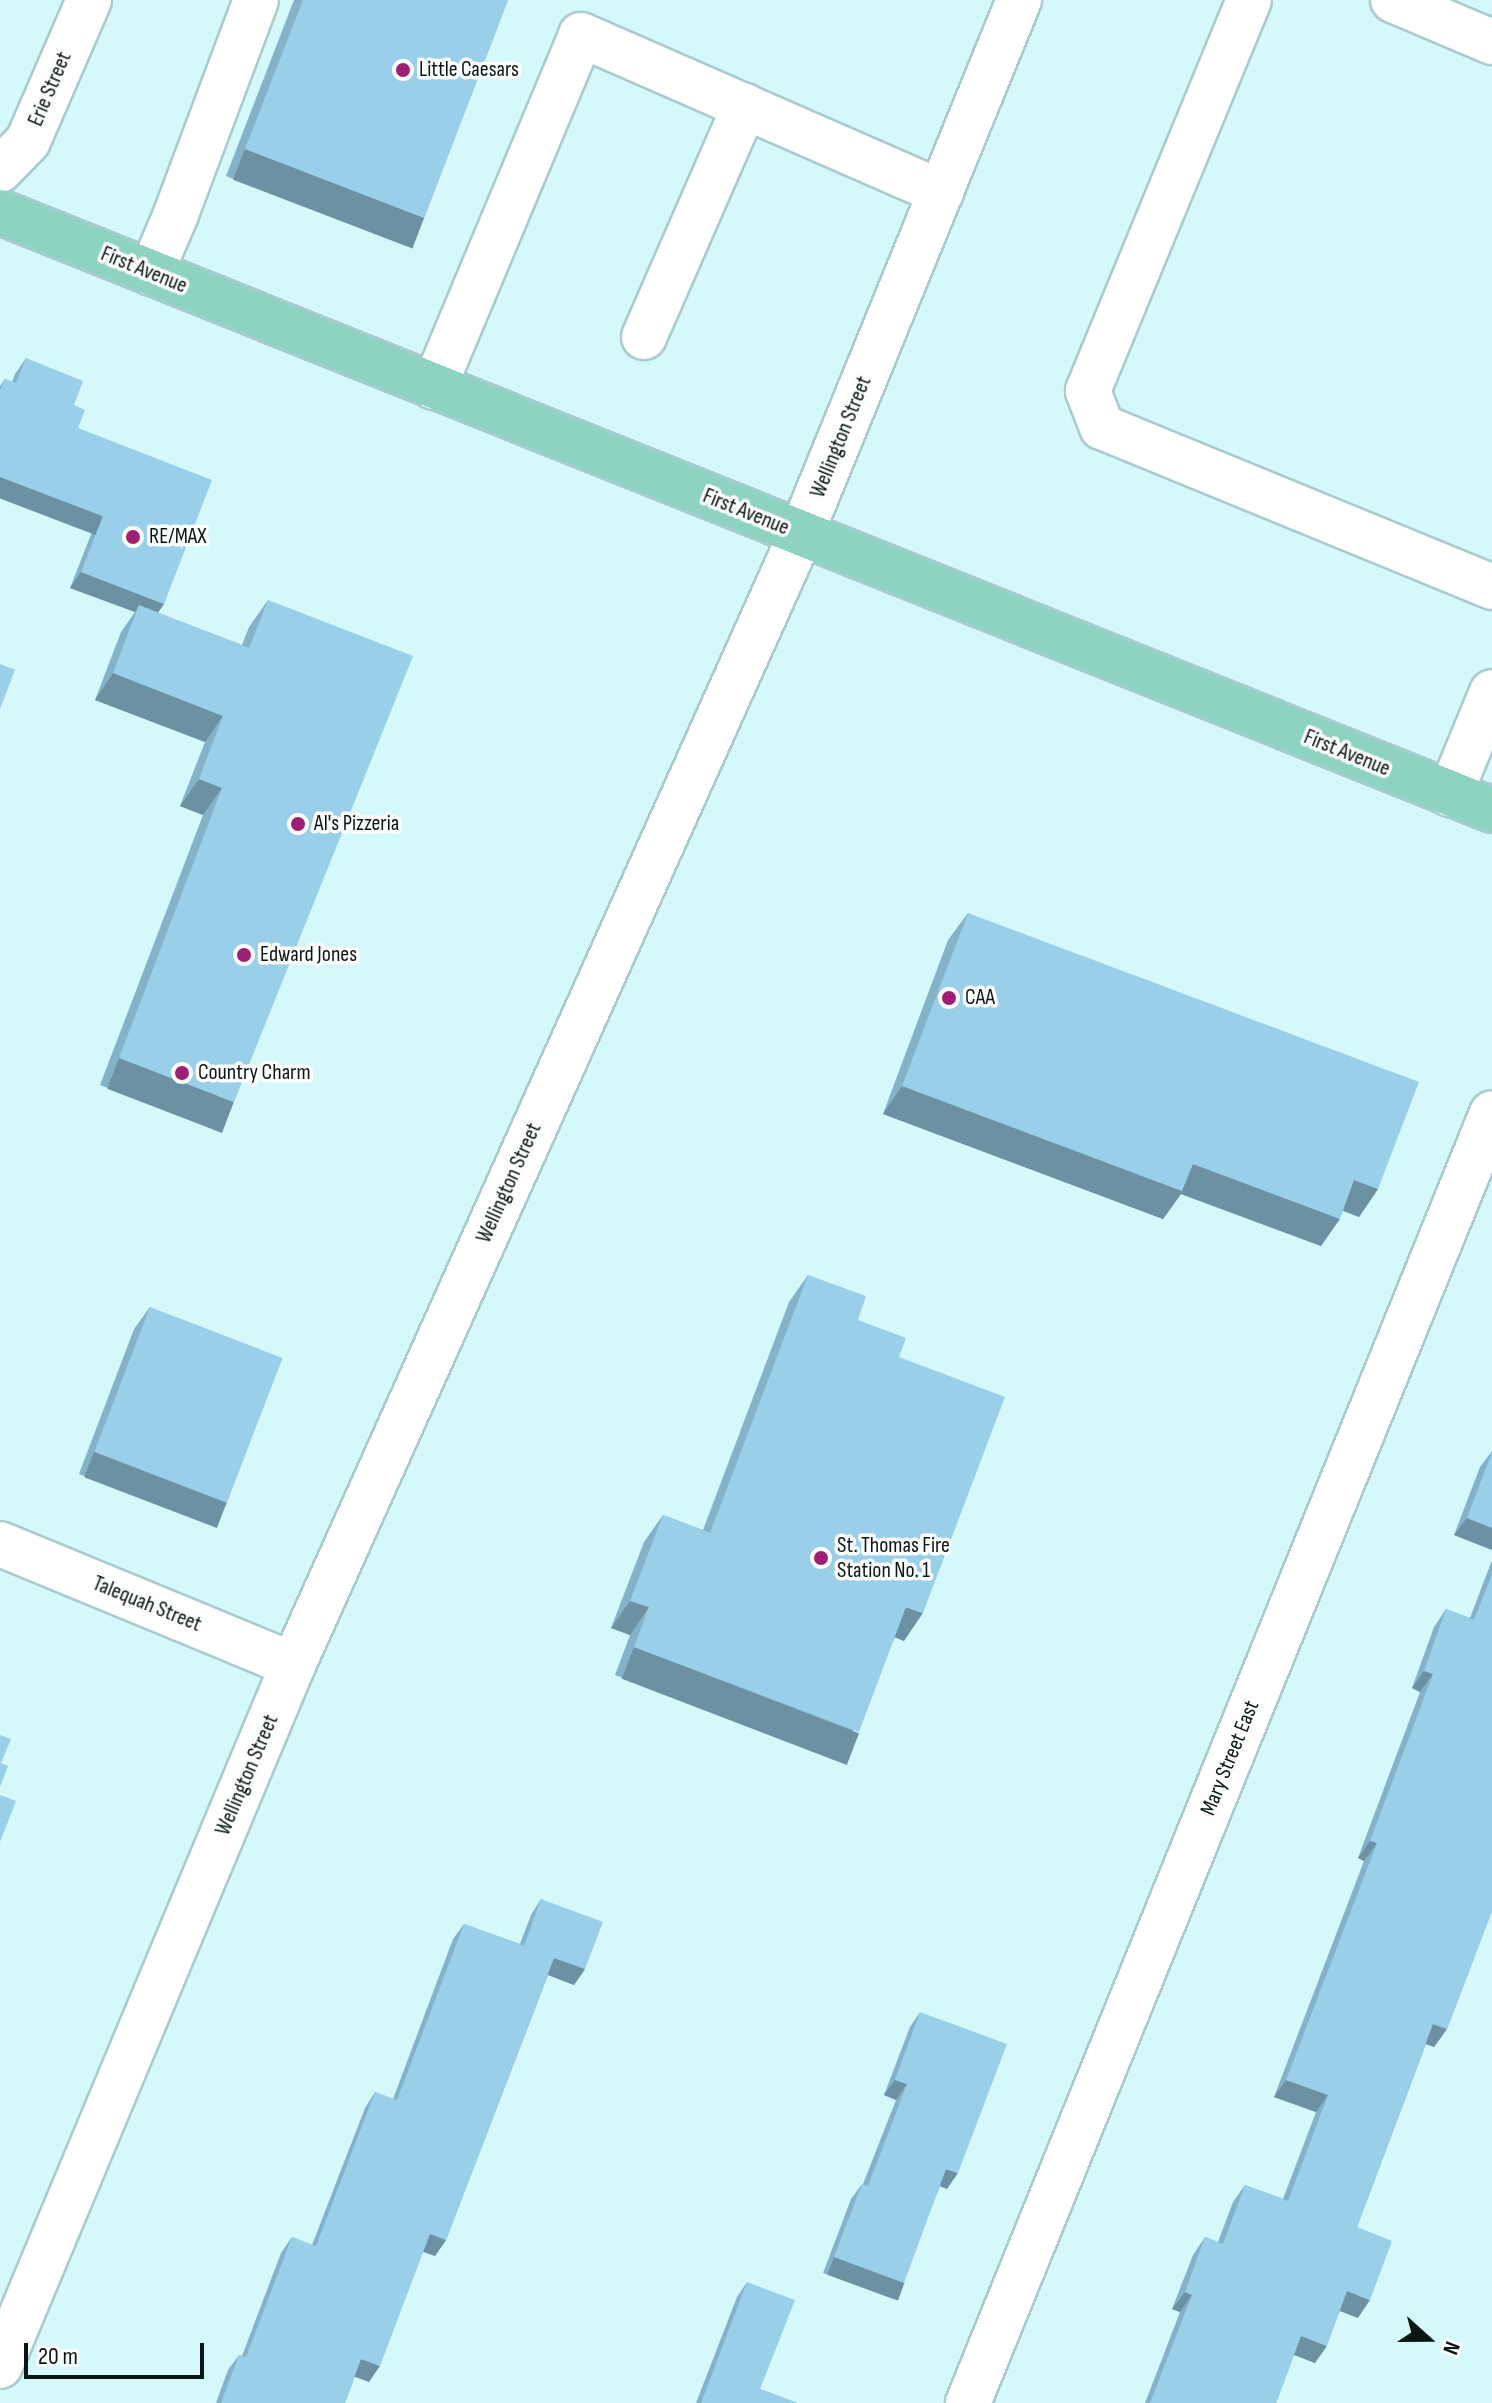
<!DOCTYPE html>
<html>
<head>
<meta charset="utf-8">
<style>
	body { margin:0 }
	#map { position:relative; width:1492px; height:2403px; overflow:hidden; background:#d5f8fa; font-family:"Sofia Sans Condensed",sans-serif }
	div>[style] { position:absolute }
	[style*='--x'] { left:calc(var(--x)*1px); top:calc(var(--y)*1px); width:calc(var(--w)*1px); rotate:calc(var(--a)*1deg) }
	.roads { filter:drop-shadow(2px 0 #a9cbcd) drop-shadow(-2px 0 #a9cbcd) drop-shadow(0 2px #a9cbcd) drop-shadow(0 -2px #a9cbcd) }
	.minor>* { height:44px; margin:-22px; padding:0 22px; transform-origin:22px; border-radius:22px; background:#fff }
	.major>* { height:44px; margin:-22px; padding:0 22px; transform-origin:22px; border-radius:22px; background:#8ed3c1 }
	.wall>* { inset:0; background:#84b2c8 }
	.shaded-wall>* { inset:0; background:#6c91a3; transform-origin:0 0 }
	.building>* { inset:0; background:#9acfe9; transform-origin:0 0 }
	.dots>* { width:22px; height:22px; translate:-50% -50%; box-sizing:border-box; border:4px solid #fdfdfd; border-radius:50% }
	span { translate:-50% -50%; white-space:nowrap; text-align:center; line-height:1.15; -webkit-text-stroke:7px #fdfdfd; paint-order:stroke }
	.poi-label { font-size:22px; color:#091616 }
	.left { translate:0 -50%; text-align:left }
	.street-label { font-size:22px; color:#091616 }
	.north { position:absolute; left:1388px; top:2299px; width:80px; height:80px; -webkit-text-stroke:6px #fdfdfd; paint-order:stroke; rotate:111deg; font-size:22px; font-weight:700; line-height:32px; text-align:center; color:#091616 }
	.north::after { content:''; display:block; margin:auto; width:28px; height:36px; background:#091616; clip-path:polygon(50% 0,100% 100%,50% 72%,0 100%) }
	.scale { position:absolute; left:24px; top:2343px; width:180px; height:36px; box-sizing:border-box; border:4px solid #091616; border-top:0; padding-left:10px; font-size:24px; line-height:28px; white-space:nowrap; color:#091616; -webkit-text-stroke:6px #fdfdfd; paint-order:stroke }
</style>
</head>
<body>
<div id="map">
	<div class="roads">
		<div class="minor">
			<div style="--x:1249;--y:0;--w:423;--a:112.4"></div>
			<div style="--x:1088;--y:391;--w:39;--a:69"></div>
			<div style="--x:1102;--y:427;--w:422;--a:22.3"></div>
			<div style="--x:1393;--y:0;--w:108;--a:23"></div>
			<div style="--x:0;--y:170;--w:40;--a:-46"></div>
			<div style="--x:28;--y:141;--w:154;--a:-66.6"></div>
			<div style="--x:151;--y:273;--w:64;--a:-67"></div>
			<div style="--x:176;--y:214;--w:228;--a:-69.5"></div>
			<div style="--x:644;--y:337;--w:252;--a:-66.4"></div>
			<div style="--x:434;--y:387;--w:381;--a:-67.3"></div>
			<div style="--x:581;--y:35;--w:393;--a:23.6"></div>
			<div style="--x:1450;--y:794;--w:110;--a:-67.6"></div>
			<div style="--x:0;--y:1544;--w:317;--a:22.4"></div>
			<div style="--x:0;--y:2366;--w:760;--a:-67.32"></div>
			<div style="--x:293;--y:1665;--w:1240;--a:-65.81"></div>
			<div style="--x:801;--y:534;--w:577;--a:-67.79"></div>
			<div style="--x:968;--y:2403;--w:1392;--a:-67.89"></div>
		</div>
		<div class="major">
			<div style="--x:0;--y:212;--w:1607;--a:21.84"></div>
		</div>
	</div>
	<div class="wall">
		<div style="clip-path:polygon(294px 0,508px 0,424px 218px,405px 245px,226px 176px)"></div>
		<div style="clip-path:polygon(26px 358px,74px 405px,78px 428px,164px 604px,158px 613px,242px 645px,249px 627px,268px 600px,215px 1129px,100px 1085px,203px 815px,180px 806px,205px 742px,95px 700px,121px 632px,135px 612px,70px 588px,92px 532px,0 497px,0 386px,5px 379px,12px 382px,15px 374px)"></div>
		<div style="clip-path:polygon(968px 913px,1378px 1189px,1359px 1217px,1343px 1211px,1321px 1246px,1181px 1194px,1163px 1219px,883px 1114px,948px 940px)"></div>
		<div style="clip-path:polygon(808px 1275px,899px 1357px,904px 1641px,895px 1637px,840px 1760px,615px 1675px,630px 1635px,611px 1628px,644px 1542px,663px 1515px,703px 1530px,789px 1302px)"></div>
		<div style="clip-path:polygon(150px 1307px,227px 1503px,212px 1525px,79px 1474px,134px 1329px)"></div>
		<div style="clip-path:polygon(1492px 1451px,1492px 1550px,1454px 1535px,1480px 1467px)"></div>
		<div style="clip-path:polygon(1492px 1560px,1492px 1911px,1447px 2029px,1434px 2047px,1426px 2044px,1357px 2227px,1358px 2318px,1340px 2311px,1315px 2363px,1294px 2355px,1276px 2403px,1145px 2403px,1180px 2312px,1172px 2309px,1193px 2255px,1205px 2237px,1218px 2242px,1233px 2202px,1245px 2185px,1283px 2199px,1316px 2112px,1274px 2097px,1364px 1861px,1358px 1858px,1420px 1692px,1412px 1688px,1434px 1627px,1446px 1609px,1470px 1618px)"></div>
		<div style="clip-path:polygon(541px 1899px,585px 1969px,574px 1985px,548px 1975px,446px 2240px,435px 2256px,423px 2252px,369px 2382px,355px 2376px,345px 2403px,216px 2403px,228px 2370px,239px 2355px,242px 2356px,281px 2253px,292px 2237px,312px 2245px,365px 2108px,375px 2092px,393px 2099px,453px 1939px,464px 1924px,520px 1944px,531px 1915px)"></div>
		<div style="clip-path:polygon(920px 2012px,947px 2189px,940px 2186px,893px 2299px,823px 2273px,851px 2199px,862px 2184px,863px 2184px,896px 2100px,884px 2095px,910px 2027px)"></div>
		<div style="clip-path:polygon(747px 2282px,760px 2389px,797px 2403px,696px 2403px,737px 2297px)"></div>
	</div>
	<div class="shaded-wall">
		<div style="left:245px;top:149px;width:192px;height:33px;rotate:21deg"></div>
		<div style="left:0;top:477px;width:110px;height:20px;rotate:21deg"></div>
		<div style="clip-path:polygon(81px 572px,164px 604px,153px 619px,139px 605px,135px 612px,70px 588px)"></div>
		<div style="clip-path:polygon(113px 673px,223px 716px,205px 742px,95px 700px)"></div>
		<div style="clip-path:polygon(199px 779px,222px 788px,203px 815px,180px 806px)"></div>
		<div style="left:119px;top:1058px;width:123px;height:33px;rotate:21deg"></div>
		<div style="clip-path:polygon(902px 1086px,1193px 1164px,1340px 1219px,1321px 1246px,1181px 1194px,1163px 1219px,883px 1114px)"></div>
		<div style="clip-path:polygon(1354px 1180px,1378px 1189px,1359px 1217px,1334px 1207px)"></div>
		<div style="left:94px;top:1452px;width:142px;height:27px;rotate:21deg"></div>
		<div style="clip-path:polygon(1467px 1518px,1492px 1528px,1492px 1550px,1454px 1535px)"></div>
		<div style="clip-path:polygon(630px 1601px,649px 1607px,630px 1635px,611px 1628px)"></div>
		<div style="clip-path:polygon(906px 1607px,923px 1613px,904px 1641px,887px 1634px)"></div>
		<div style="left:634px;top:1647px;width:241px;height:34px;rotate:21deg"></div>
		<div style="clip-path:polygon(1424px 1671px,1433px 1674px,1420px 1692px,1412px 1688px)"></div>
		<div style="clip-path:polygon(1370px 1841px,1377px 1843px,1364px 1861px,1358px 1858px)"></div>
		<div style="clip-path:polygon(554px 1958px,585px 1969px,574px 1985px,543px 1973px)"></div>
		<div style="clip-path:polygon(1433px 2024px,1447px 2029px,1434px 2047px,1421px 2042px)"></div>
		<div style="clip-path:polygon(895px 2080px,907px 2084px,896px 2100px,884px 2095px)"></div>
		<div style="clip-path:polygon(1286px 2080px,1328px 2095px,1316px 2112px,1274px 2097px)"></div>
		<div style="clip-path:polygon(946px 2169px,958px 2173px,947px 2189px,935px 2184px)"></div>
		<div style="clip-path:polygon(430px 2234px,446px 2240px,435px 2256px,419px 2250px)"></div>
		<div style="left:834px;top:2257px;width:75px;height:19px;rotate:20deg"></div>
		<div style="clip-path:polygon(1347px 2291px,1370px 2300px,1358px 2318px,1335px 2309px)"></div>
		<div style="clip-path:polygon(1185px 2292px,1192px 2295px,1180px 2312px,1172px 2309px)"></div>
		<div style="clip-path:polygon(1301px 2336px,1327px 2346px,1315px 2363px,1289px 2353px)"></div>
		<div style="clip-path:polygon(361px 2359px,380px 2366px,369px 2382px,350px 2375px)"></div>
	</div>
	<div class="building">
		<div style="clip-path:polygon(303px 0,508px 0,424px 218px,245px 149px)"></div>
		<div style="clip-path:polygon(26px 358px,83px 381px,74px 405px,85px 410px,78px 428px,212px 480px,164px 604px,81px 572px,103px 516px,0 477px,0 391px,5px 379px,16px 383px)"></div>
		<div style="clip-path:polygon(268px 600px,413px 656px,234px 1102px,119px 1058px,222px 788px,199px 779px,223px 716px,113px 673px,139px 605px,249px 648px)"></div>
		<div style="clip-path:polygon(0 664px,15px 670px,0 709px)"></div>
		<div style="clip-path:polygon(968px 913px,1419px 1082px,1378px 1189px,1354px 1180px,1340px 1219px,1193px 1164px,1182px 1191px,902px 1086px)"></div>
		<div style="clip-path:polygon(808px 1275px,866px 1296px,858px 1320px,906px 1338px,899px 1357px,1005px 1397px,923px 1613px,906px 1607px,859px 1732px,634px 1647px,649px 1607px,630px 1601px,663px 1515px,710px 1533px)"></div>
		<div style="left:150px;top:1307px;width:142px;height:155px;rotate:21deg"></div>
		<div style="clip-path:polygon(1492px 1452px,1492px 1528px,1467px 1518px)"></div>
		<div style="clip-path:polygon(1492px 1574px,1492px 1911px,1447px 2029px,1433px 2024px,1357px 2227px,1392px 2241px,1370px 2300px,1347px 2291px,1327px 2346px,1301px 2336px,1276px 2403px,1150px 2403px,1192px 2295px,1185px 2292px,1205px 2237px,1223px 2244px,1245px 2185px,1288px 2201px,1328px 2095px,1286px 2080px,1377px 1843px,1370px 1841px,1433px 1674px,1424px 1671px,1446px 1609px,1474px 1620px)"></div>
		<div style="clip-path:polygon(0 1735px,11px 1739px,1px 1763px,8px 1766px,0 1787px)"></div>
		<div style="clip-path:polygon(0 1795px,16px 1801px,0 1842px)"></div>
		<div style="clip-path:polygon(541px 1899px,603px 1922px,585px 1969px,554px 1958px,446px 2240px,430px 2234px,380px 2366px,361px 2359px,345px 2403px,221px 2403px,239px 2355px,246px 2357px,292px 2237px,316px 2246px,375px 2092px,397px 2100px,464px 1924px,524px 1946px)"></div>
		<div style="clip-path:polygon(920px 2012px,1007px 2044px,958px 2173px,946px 2169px,904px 2283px,834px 2257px,862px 2184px,868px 2186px,907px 2084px,895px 2080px)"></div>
		<div style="clip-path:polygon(747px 2282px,795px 2300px,760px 2389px,797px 2403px,701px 2403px)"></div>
	</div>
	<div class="dots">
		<div style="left:403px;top:70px;background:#9e2075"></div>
		<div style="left:133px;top:537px;background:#9e2075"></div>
		<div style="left:298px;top:824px;background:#9e2075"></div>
		<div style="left:244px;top:955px;background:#9e2075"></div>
		<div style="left:949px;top:998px;background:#9e2075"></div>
		<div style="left:182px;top:1073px;background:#9e2075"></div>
		<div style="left:821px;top:1558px;background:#9e2075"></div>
	</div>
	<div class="poi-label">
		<span class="left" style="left:419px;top:70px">Little Caesars</span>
		<span class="left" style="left:149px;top:537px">RE/MAX</span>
		<span class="left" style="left:314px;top:824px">Al's Pizzeria</span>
		<span class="left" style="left:260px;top:955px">Edward Jones</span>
		<span class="left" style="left:965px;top:998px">CAA</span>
		<span class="left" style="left:198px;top:1073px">Country Charm</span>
		<span class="left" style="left:837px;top:1558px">St. Thomas Fire<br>Station No. 1</span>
	</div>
	<div class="street-label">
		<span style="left:50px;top:89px;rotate:-67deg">Erie Street</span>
		<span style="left:144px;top:270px;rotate:22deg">First Avenue</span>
		<span style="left:841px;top:437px;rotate:-68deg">Wellington Street</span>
		<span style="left:746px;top:512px;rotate:22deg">First Avenue</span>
		<span style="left:1347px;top:753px;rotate:22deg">First Avenue</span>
		<span style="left:509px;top:1183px;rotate:-66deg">Wellington Street</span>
		<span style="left:147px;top:1604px;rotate:22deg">Talequah Street</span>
		<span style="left:1230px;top:1758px;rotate:-68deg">Mary Street East</span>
		<span style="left:247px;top:1775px;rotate:-67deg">Wellington Street</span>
	</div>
	<div class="north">N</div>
	<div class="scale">20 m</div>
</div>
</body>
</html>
